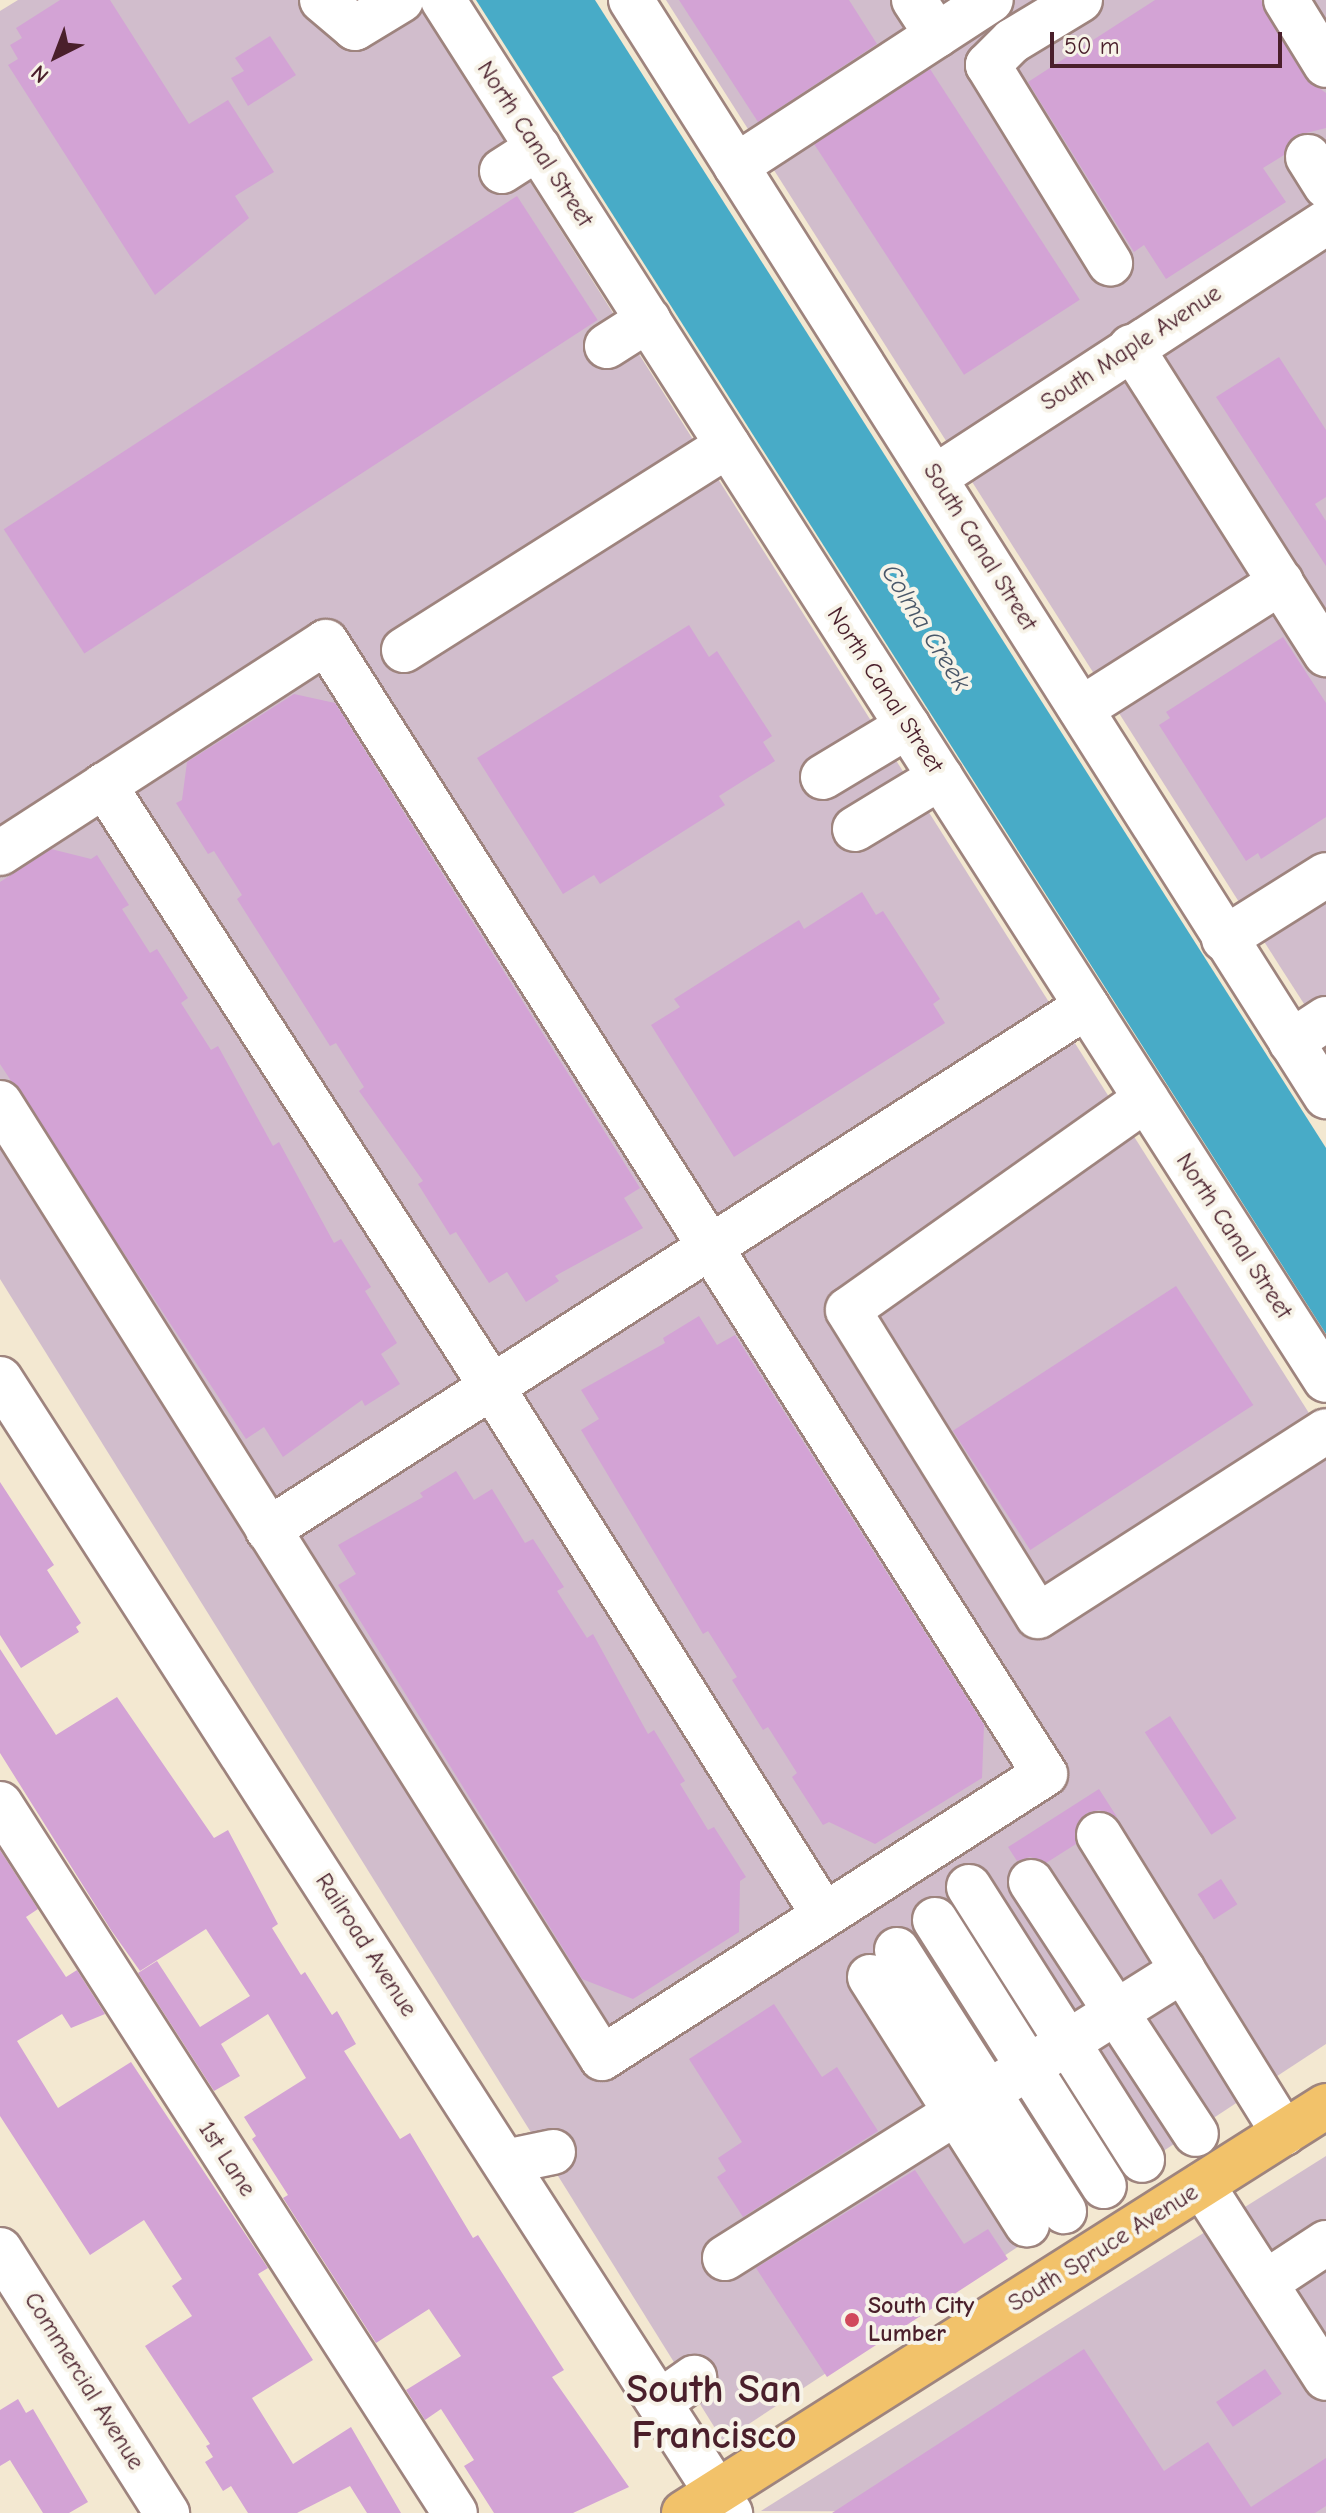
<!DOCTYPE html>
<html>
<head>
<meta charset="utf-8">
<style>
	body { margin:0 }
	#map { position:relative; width:1326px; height:2513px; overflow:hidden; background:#f3e8d1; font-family:"Comic Neue",sans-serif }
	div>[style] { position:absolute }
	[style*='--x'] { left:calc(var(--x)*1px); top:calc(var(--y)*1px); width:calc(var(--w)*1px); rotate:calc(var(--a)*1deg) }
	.industrial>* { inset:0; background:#d1bdcc }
	.water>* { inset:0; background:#48abc7 }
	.building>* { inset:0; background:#d3a3d5; transform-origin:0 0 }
	.roads { filter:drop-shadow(2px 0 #9e847e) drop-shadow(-2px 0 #9e847e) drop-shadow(0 2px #9e847e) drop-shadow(0 -2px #9e847e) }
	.minor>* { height:44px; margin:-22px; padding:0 22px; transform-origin:22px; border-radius:22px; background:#fff }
	.major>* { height:44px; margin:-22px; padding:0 22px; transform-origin:22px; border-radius:22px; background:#f2c26a }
	.dots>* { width:22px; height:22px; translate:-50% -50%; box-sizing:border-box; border:4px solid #f7f3e8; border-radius:50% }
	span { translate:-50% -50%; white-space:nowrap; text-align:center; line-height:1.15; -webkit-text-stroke:8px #f7f3e8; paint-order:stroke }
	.street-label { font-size:24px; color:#4a1f2b }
	.poi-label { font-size:24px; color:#4a1f2b; font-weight:700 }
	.left { translate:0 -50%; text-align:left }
	.water-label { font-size:26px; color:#495769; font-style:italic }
	.town-label { font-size:40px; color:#4a1f2b; font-weight:700 }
	.north { position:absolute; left:16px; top:16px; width:80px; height:80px; -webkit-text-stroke:6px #f7f3e8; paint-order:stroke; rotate:222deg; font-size:22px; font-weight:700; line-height:32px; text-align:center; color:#4a1f2b }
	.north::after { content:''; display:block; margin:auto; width:28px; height:36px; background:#4a1f2b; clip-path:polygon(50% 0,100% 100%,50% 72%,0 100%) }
	.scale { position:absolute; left:1050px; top:32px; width:232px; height:36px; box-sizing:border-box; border:4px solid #4a1f2b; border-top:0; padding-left:10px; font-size:24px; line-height:28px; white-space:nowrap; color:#4a1f2b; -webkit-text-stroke:6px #f7f3e8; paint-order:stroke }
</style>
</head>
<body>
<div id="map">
	<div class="industrial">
		<div style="clip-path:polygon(18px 0,415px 0,1326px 1440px,1326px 2044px,723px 2441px,0 1279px,0 11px)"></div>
		<div style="clip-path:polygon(666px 0,1326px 0,1326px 1038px,1279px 965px)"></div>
		<div style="clip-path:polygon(1326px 2156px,1326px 2513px,761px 2511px)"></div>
	</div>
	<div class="water">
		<div style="clip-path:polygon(476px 0,595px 0,1326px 1148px,1326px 1334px)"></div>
	</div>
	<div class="building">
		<div style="clip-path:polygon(60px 0,110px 0,189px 124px,228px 100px,274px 172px,235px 196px,249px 218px,155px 295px,8px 65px,18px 59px,10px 45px,22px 38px,16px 28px)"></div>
		<div style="clip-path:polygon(679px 0,849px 0,877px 44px,758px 122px)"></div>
		<div style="clip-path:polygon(1155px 0,1261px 0,1305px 78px,1326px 93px,1326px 128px,1294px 136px,1284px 155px,1263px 168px,1286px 202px,1166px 279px,1144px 245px,1134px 252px,1028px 82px)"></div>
		<div style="clip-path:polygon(270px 36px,296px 75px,248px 106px,231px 78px,244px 71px,235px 58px)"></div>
		<div style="left:930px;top:69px;width:275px;height:138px;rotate:57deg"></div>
		<div style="left:517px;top:196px;width:148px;height:612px;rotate:57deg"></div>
		<div style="clip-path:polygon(1279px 357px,1326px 430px,1326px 497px,1315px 504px,1326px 521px,1326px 566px,1216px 397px)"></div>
		<div style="clip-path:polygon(689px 625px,709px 657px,717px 651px,772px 736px,763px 742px,775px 761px,719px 796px,725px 805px,600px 884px,594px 875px,563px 894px,477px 758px)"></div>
		<div style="clip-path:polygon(1283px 637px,1326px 703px,1326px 817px,1261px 859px,1258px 853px,1246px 861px,1159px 725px,1170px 718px,1166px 712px)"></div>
		<div style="clip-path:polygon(294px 694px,335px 703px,640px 1188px,624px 1198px,643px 1228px,555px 1276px,559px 1281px,526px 1302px,507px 1272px,489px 1283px,456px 1232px,450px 1235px,418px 1184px,423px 1181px,359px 1091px,364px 1087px,336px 1043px,330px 1046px,237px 899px,242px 895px,214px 851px,208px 854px,176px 803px,182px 800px,187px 762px)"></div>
		<div style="clip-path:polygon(51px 849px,91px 859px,97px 855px,129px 905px,122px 909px,150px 953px,157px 949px,188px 998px,181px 1003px,211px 1050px,218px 1046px,273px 1146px,279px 1142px,334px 1243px,341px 1239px,371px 1287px,365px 1291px,397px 1343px,381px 1354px,400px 1384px,365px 1406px,362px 1400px,283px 1457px,264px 1427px,246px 1439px,0 1064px,0 882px)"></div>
		<div style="clip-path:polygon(862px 892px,876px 915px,883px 911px,940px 999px,933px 1004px,945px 1023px,734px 1157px,651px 1025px,680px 1007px,674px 999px,799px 920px,804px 929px)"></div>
		<div style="left:1176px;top:1286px;width:142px;height:266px;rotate:57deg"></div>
		<div style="clip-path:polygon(699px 1316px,717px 1345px,735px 1335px,984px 1725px,982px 1778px,875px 1844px,829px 1822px,823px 1825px,792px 1777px,797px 1773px,768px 1727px,763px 1730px,732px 1680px,737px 1677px,708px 1631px,703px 1634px,581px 1430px,599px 1419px,581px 1390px,665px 1343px,663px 1338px)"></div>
		<div style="clip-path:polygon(456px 1471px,474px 1500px,492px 1489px,525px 1543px,533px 1539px,564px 1587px,557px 1591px,587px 1638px,593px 1634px,648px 1734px,654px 1730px,685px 1781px,680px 1784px,708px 1830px,714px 1827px,746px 1877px,740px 1881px,739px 1932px,633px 1999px,582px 1979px,338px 1585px,356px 1574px,338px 1545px,423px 1497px,420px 1493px)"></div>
		<div style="clip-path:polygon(0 1482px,54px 1565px,47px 1570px,81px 1623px,76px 1627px,79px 1632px,21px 1668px,0 1635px)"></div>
		<div style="clip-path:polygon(0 1649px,56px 1735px,117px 1697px,214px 1838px,228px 1830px,278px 1924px,272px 1928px,301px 1975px,305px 1972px,332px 2015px,337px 2011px,356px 2044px,344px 2051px,400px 2139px,410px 2133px,473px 2238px,478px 2235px,564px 2370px,552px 2377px,629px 2487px,573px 2513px,494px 2513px,464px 2466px,474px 2460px,441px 2409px,425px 2420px,406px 2390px,461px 2356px,429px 2309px,376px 2343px,283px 2198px,288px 2195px,252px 2139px,256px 2136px,244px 2117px,306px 2078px,268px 2014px,221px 2044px,240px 2076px,214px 2091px,138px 1973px,157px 1961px,200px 2027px,250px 1996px,206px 1929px,140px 1971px,111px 1930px,0 1753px)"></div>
		<div style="left:1170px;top:1716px;width:122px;height:30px;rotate:57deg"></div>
		<div style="clip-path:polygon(1099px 1789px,1117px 1817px,1099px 1810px,1087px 1813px,1077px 1824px,1076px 1844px,1046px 1863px,1030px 1857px,1017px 1861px,1008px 1847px)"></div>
		<div style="clip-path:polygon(0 1850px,38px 1909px,26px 1917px,66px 1977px,77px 1970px,105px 2014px,71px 2028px,62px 2014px,17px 2041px,58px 2108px,131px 2062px,268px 2268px,258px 2274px,313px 2360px,252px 2398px,293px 2464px,351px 2427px,401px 2513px,367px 2513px,350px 2486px,297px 2513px,248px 2513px,231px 2486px,223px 2491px,205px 2462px,213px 2457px,206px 2446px,210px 2444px,145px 2346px,192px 2316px,172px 2286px,182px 2279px,144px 2220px,90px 2255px,0 2116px)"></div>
		<div style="left:1221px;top:1879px;width:30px;height:28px;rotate:57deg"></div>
		<div style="clip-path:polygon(774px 2004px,822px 2077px,837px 2067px,878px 2131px,743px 2217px,717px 2177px,726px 2171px,718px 2158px,742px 2142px,689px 2059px)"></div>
		<div style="clip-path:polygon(915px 2170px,964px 2244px,988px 2229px,1008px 2259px,827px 2377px,756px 2268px)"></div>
		<div style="clip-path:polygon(1084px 2349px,1164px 2471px,1208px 2442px,1251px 2507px,1326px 2458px,1326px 2506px,1315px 2513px,832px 2513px)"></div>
		<div style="left:1265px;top:2369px;width:30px;height:59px;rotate:56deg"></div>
		<div style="clip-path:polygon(18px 2399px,26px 2413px,33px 2409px,88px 2502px,69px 2513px,43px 2513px,10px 2460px,0 2466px,0 2410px)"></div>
	</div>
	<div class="roads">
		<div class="minor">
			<div style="--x:322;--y:0;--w:43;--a:40.3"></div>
			<div style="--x:355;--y:28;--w:54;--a:-31.3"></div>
			<div style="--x:443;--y:0;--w:1638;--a:57.39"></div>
			<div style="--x:631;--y:0;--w:1298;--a:57.62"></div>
			<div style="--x:914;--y:0;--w:42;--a:56.7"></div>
			<div style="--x:1080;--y:0;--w:79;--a:148.9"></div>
			<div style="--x:1012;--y:41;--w:34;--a:135"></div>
			<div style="--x:988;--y:65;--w:233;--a:58.4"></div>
			<div style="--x:1286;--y:0;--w:76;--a:58.4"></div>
			<div style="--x:1308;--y:157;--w:34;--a:58"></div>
			<div style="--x:736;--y:166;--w:304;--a:-33.1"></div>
			<div style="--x:502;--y:171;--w:43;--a:-32.6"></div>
			<div style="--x:607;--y:346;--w:49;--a:-32.4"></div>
			<div style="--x:1131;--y:347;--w:364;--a:57.6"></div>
			<div style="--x:937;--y:476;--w:465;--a:-33.1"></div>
			<div style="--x:404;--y:650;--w:383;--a:-32.3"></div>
			<div style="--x:1081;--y:709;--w:237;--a:-32.4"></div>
			<div style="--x:823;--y:777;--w:99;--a:-31"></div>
			<div style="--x:104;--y:785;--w:716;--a:57.2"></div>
			<div style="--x:492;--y:1387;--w:624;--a:57.84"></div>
			<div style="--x:855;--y:829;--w:100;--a:-31.2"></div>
			<div style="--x:0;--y:853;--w:388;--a:-32.9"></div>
			<div style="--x:326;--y:642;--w:1341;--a:57.58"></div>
			<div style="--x:1045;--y:1774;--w:526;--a:147.34"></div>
			<div style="--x:602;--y:2058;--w:1129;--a:-122.23"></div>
			<div style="--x:1224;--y:939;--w:120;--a:-32.1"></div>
			<div style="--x:1291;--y:1042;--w:42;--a:-33.3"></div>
			<div style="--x:1146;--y:1099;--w:365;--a:144.7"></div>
			<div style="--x:848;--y:1310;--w:360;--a:58.2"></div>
			<div style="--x:1038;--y:1616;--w:342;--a:-32.7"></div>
			<div style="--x:0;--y:1379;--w:1349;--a:57.23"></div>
			<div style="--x:268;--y:1530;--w:972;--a:-32.61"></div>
			<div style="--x:0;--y:1804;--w:842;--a:57.31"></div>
			<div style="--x:1099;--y:1835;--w:351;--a:58.2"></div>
			<div style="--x:1031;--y:1882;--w:301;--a:56.8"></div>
			<div style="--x:969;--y:1887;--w:323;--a:57.6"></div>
			<div style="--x:935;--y:1920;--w:315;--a:57.6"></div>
			<div style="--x:897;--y:1950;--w:310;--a:57.4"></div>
			<div style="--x:870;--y:1977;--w:293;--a:57.6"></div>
			<div style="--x:505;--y:2162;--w:49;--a:-11.8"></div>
			<div style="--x:1202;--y:2185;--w:229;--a:57.3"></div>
			<div style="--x:0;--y:2250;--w:312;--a:57.6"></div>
			<div style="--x:725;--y:2258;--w:541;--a:-32.16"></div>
			<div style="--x:1265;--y:2283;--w:73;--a:-33.3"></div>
			<div style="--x:660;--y:2402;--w:42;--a:-35.2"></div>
		</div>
		<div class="major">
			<div style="--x:684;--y:2513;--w:760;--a:-32.37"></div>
		</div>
	</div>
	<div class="dots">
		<div style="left:852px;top:2320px;background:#d1495b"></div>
	</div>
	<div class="street-label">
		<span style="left:535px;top:144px;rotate:57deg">North Canal Street</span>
		<span style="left:1131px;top:348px;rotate:-33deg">South Maple Avenue</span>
		<span style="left:980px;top:547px;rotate:58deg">South Canal Street</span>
		<span style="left:885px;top:690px;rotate:57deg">North Canal Street</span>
		<span style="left:1234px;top:1236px;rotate:57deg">North Canal Street</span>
		<span style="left:366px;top:1945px;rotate:57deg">Railroad Avenue</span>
		<span style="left:227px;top:2159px;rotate:57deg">1st Lane</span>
		<span style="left:1103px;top:2248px;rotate:-32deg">South Spruce Avenue</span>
		<span style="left:84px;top:2381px;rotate:58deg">Commercial Avenue</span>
	</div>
	<div class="poi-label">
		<span class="left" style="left:868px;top:2320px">South City<br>Lumber</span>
	</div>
	<div class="water-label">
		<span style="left:925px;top:628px;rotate:58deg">Colma Creek</span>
	</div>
	<div class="town-label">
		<span style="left:714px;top:2412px">South San<br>Francisco</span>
	</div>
	<div class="north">N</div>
	<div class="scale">50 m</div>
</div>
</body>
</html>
